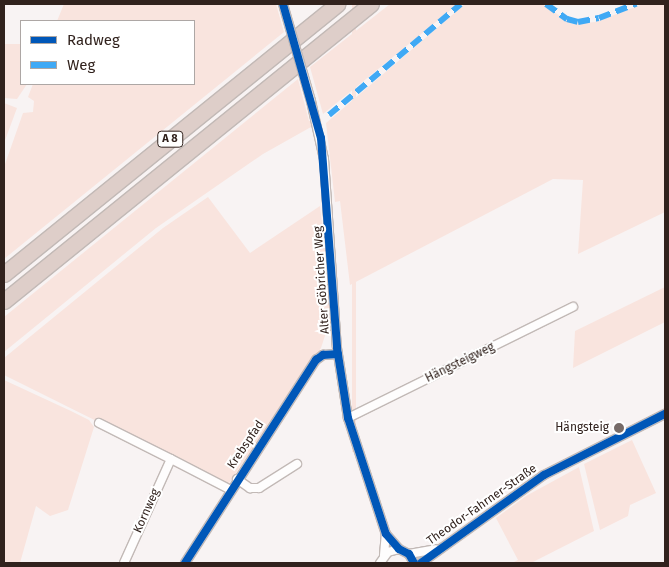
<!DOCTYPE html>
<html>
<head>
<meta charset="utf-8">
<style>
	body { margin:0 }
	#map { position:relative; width:669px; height:567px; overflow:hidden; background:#f8f3f3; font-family:"Fira Sans",sans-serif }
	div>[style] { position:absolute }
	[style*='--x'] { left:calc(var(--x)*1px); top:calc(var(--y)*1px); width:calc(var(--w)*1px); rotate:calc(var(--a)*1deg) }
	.green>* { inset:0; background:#f9e4de; transform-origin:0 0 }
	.roads { filter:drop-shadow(1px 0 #c2b9b6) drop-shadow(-1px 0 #c2b9b6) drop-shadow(0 1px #c2b9b6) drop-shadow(0 -1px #c2b9b6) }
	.street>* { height:8px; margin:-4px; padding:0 4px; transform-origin:4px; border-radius:4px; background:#fefdfd }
	.highway>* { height:15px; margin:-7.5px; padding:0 7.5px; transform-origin:7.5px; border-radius:7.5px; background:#decec9 }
	.bridges { filter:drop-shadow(1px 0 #c2b9b6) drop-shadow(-1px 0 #c2b9b6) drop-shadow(0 1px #c2b9b6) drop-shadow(0 -1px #c2b9b6) }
	.street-bridge>* { height:8px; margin:-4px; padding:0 4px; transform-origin:4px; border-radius:4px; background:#fefdfd }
	.quiet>* { height:6px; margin-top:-3px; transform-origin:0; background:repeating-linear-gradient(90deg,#3fa9f5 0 12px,transparent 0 18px) }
	.cycleway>* { height:8px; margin:-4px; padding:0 4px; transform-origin:4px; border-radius:4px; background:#0057b8 }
	.dots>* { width:14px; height:14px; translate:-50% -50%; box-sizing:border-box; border:2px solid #fff; border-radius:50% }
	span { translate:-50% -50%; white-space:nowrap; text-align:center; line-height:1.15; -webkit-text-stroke:4px #fff; paint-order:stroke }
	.shield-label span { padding:1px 4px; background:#fff; border:1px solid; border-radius:4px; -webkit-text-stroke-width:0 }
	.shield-label { font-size:11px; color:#31221d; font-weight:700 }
	.street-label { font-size:12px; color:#31221d }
	.poi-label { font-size:12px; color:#31221d }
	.right { translate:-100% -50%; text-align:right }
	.frame { position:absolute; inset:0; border:5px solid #31221d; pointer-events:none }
	.legend { position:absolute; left:20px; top:20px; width:175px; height:65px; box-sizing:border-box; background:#fff; border:1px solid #ada7a5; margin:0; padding:6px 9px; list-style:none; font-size:15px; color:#31221d }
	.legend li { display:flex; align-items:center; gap:10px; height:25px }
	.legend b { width:25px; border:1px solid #ada7a5 }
</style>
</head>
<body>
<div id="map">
	<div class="green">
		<div style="clip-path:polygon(64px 4px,276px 4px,284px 32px,4px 259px,4px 167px,23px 113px,33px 112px,34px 101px,28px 97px,33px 84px,194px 84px,194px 21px,57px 21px)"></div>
		<div style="left:352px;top:4px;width:4px;height:448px"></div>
		<div style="clip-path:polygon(390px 4px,458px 4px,323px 114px,310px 67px)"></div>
		<div style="clip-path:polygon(465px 4px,542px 4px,572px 24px,595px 22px,643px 4px,665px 4px,665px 212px,578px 254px,583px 180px,553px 179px,350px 285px,340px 201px,335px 202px,326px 123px)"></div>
		<div style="clip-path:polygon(4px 44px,21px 44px,21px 84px,27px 84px,17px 99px,4px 98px)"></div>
		<div style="clip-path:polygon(298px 79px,309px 121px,313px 120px,311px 127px,263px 154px,156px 228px,4px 352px,4px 317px)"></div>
		<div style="clip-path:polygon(4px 103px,17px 108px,4px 143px)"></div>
		<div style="clip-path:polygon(208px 197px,250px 253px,320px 206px,330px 293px,330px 320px,321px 348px,227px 486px,4px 375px,4px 358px,163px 228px)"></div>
		<div style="clip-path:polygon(665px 287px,665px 322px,573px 368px,575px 331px)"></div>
		<div style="clip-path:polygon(4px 380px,71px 411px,89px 420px,94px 427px,68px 510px,50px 516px,36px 506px,20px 563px,4px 563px)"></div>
		<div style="clip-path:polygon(632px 440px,656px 493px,630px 505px,628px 516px,600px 530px,584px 464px)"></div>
		<div style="clip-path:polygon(579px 467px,594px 531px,531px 563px,512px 563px,518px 560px,496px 518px,526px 496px)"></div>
	</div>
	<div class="roads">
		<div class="street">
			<div style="--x:311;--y:101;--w:59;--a:77.4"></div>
			<div style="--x:324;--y:159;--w:189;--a:86.1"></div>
			<div style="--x:337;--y:348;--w:71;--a:81.1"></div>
			<div style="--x:348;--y:418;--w:122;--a:71.9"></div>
			<div style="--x:386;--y:534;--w:20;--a:49"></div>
			<div style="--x:348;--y:418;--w:251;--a:-26.3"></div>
			<div style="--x:99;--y:423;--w:80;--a:26.6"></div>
			<div style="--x:237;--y:479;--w:16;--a:35"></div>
			<div style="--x:250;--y:488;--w:9;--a:0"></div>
			<div style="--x:259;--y:488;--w:45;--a:-32.3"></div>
			<div style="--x:409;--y:554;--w:27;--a:-10"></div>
			<div style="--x:384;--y:555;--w:21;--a:-85"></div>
			<div style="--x:124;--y:563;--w:114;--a:-65.7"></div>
			<div style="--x:171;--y:459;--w:68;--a:27.3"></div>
			<div style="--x:185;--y:563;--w:242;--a:-57.2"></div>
			<div style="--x:316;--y:360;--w:9;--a:-36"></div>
			<div style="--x:323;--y:355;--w:15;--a:-4"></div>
			<div style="--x:380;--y:563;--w:14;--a:-54"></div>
			<div style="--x:388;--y:552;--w:11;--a:-15"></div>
			<div style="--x:399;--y:549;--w:11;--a:27"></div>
			<div style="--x:409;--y:554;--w:10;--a:61"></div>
			<div style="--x:421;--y:563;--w:151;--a:-35.6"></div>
			<div style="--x:544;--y:475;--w:136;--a:-26.8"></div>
		</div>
		<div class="highway">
			<div style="--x:4;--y:274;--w:429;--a:-39"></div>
			<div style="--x:4;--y:301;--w:472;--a:-39"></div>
		</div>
	</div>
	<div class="bridges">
		<div class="street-bridge">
			<div style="--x:283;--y:4;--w:101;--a:73.9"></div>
		</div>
	</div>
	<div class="quiet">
		<div style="--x:546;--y:4;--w:26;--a:36"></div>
		<div style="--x:567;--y:19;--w:11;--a:15"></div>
		<div style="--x:578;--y:22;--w:21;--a:-11"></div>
		<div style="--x:599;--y:18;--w:40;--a:-21"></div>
		<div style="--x:329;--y:115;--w:172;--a:-40.1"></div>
	</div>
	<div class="cycleway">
		<div style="--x:283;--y:4;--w:139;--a:74.2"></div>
		<div style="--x:321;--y:138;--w:211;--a:85.6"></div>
		<div style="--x:337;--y:348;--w:71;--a:81.1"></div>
		<div style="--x:348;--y:418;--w:122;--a:71.9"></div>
		<div style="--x:386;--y:534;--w:20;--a:49"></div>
		<div style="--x:399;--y:549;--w:11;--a:27"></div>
		<div style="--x:409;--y:554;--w:10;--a:61"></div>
		<div style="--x:185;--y:563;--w:242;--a:-57.2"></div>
		<div style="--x:316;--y:360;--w:9;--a:-36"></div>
		<div style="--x:323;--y:355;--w:15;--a:-4"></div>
		<div style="--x:421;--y:563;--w:151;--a:-35.6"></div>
		<div style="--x:544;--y:475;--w:136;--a:-26.8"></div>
	</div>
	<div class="dots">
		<div style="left:619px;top:428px;background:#776b68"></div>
	</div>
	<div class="shield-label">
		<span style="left:170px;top:139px">A 8</span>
	</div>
	<div class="street-label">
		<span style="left:322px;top:280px;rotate:-94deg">Alter Göbricher Weg</span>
		<span style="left:460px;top:363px;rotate:-26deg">Hängsteigweg</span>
		<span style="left:246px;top:445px;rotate:-56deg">Krebspfad</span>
		<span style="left:482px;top:505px;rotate:-35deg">Theodor-Fahrner-Straße</span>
		<span style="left:147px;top:511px;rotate:-66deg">Kornweg</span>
	</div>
	<div class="poi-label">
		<span class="right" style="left:609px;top:428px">Hängsteig</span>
	</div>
	<div class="frame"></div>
	<ul class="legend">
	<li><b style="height:6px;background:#0057b8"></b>Radweg</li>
	<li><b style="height:6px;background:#3fa9f5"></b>Weg</li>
	</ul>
</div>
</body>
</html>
